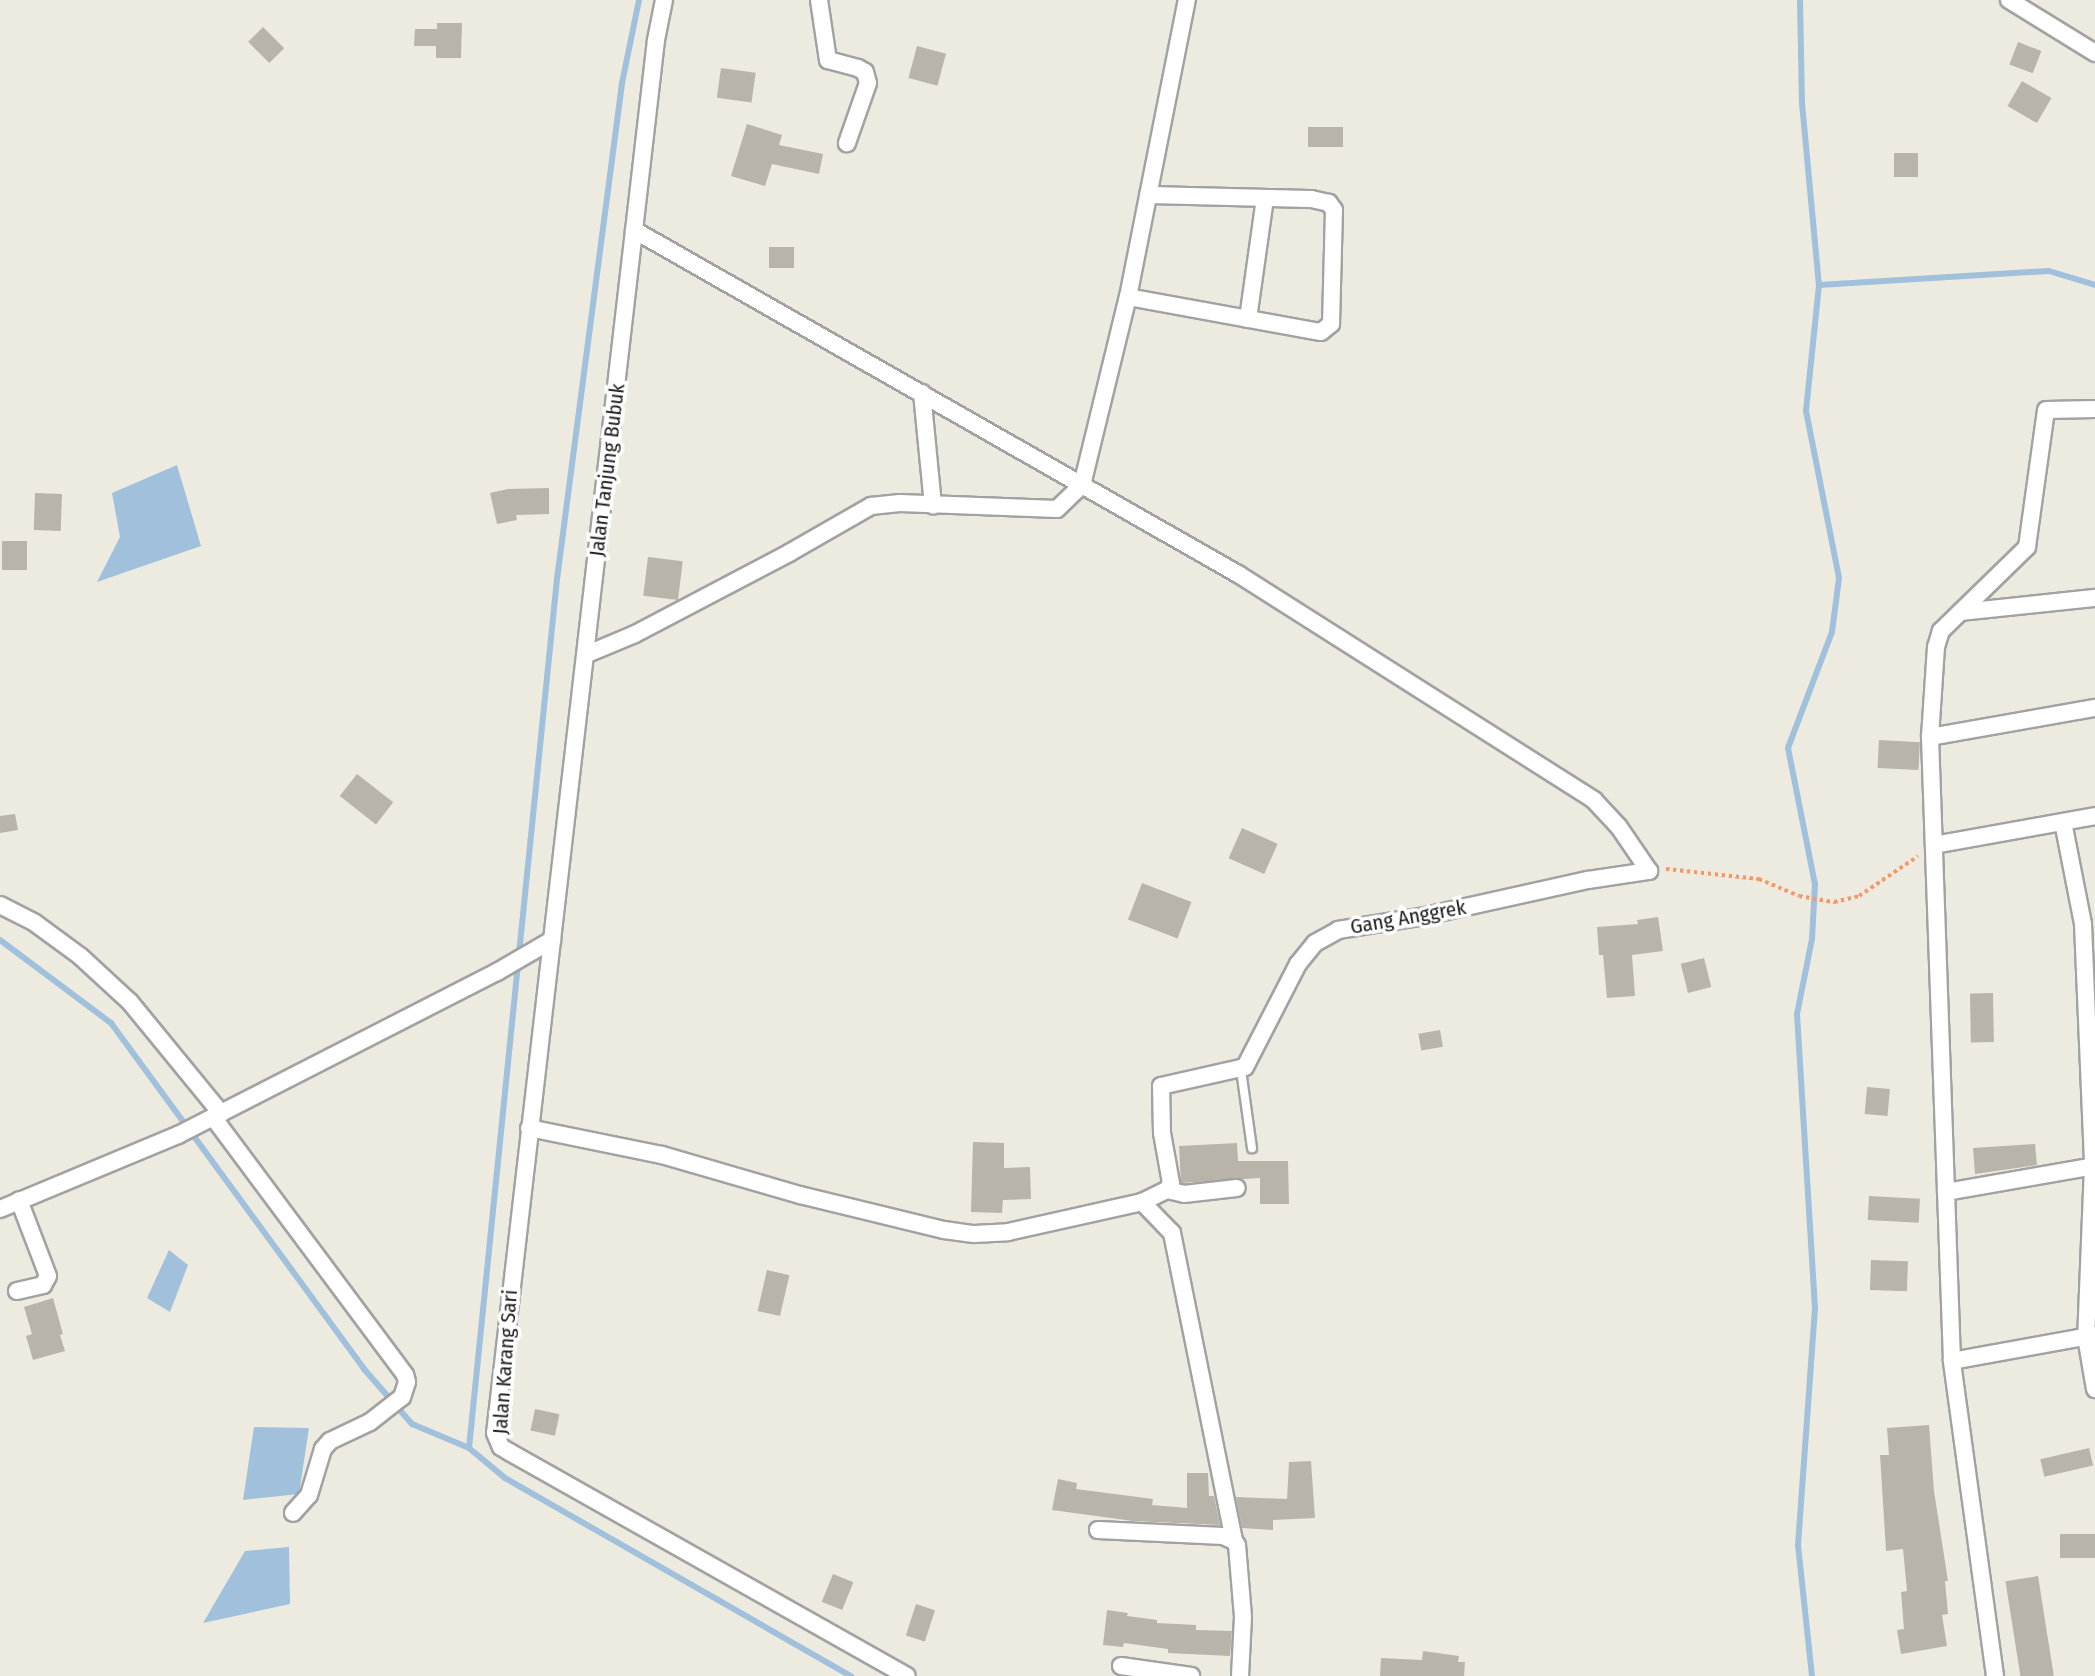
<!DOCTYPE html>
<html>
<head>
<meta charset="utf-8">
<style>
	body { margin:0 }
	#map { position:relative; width:2095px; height:1676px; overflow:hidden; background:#edebe0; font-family:"Fira Sans Condensed",sans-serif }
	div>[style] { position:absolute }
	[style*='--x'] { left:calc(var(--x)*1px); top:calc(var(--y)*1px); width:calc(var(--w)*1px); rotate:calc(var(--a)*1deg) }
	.water>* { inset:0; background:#a0c0db }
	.stream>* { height:6px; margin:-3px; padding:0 3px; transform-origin:3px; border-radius:3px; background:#a0c0db }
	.building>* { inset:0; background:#b9b4aa; transform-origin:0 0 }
	.path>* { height:3.5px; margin-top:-1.75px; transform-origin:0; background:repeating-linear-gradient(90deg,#fa9564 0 3.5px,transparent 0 7px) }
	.roads { filter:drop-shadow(2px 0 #a2a2a2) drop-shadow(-2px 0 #a2a2a2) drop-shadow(0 2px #a2a2a2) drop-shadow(0 -2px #a2a2a2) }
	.service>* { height:8px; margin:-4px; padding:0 4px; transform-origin:4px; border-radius:4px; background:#fff }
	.minor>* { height:16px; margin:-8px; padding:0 8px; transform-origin:8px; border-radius:8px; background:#fff }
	span { translate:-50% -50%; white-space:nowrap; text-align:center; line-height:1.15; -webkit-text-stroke:7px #fff; paint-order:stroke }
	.street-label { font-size:21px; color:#1b1b1b }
</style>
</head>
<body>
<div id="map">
	<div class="water">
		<div style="clip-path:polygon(177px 465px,201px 546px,97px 582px,120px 537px,112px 493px)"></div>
		<div style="clip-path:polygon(169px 1250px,188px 1265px,170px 1312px,147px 1298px)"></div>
		<div style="clip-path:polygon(254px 1427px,309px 1428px,299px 1494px,243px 1500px)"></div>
		<div style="clip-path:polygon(289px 1547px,290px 1604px,203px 1623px,245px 1551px)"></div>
	</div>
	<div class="stream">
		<div style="--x:1800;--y:0;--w:103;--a:88.9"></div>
		<div style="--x:1802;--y:103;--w:183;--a:84.7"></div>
		<div style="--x:1819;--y:285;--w:127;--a:95.9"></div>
		<div style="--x:1806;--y:411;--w:170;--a:78.8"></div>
		<div style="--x:1839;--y:578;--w:54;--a:97.4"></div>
		<div style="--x:1832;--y:632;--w:124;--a:110.8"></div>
		<div style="--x:1788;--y:748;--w:139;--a:78.8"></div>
		<div style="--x:1815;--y:884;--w:55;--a:93.1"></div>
		<div style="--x:1812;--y:939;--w:76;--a:101.3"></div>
		<div style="--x:1797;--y:1014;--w:295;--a:86.5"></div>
		<div style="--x:1815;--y:1308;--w:238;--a:94.1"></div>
		<div style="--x:1798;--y:1545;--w:132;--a:83.9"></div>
		<div style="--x:1819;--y:285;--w:230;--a:-3.5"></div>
		<div style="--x:2049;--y:271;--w:48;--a:16.9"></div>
		<div style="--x:0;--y:940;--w:139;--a:36.8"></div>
		<div style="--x:111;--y:1023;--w:429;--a:53.8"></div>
		<div style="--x:364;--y:1369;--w:73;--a:48.9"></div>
		<div style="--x:412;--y:1424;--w:62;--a:22.8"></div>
		<div style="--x:469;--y:1448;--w:47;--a:39.8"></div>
		<div style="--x:505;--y:1478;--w:399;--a:29.8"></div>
		<div style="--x:469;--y:1448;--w:873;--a:-84.22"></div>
		<div style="--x:557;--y:579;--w:500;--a:-82.53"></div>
		<div style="--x:622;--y:83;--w:85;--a:-78.4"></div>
	</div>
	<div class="building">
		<div style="clip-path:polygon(437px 23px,462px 23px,461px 58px,436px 58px,436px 46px,414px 46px,415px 29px,437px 29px)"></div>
		<div style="left:263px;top:27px;width:30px;height:21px;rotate:45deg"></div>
		<div style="left:2018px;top:42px;width:25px;height:24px;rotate:21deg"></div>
		<div style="left:917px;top:46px;width:30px;height:33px;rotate:15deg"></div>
		<div style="left:721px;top:68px;width:35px;height:30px;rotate:8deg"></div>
		<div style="left:2022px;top:81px;width:34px;height:29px;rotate:30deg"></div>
		<div style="clip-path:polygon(747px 124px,782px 135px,779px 145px,823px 154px,819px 174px,772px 164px,765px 186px,731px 176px)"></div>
		<div style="left:1343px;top:127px;width:20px;height:35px;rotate:90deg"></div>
		<div style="left:1894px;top:153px;width:24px;height:24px"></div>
		<div style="left:769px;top:247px;width:25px;height:21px"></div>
		<div style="clip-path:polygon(549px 488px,549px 514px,516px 515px,517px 520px,497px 524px,490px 493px,508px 489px)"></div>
		<div style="left:35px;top:493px;width:27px;height:37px;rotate:2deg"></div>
		<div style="left:2px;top:541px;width:25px;height:29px"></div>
		<div style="left:648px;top:557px;width:35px;height:39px;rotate:7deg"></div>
		<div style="left:1879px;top:740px;width:41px;height:28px;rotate:3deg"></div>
		<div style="left:357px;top:774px;width:46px;height:28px;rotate:38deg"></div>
		<div style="clip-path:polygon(15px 814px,18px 830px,0 833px,0 816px)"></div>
		<div style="left:1242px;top:828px;width:39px;height:33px;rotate:24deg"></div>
		<div style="left:1142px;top:883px;width:53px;height:39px;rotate:21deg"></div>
		<div style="clip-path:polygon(1658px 917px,1663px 951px,1632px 955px,1635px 996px,1607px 998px,1603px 955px,1599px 955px,1597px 927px,1638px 924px,1637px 920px)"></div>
		<div style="left:1704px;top:958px;width:30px;height:24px;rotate:76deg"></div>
		<div style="left:1993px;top:993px;width:49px;height:23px;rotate:89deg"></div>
		<div style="left:1440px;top:1030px;width:17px;height:22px;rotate:80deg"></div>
		<div style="left:1867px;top:1087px;width:23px;height:27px;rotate:5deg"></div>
		<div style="clip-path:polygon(973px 1142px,1004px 1143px,1004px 1168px,1030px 1167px,1031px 1199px,1003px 1200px,1002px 1213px,971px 1212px)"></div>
		<div style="clip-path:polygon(1237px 1143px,1238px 1161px,1288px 1161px,1289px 1204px,1260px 1204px,1260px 1178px,1181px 1183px,1179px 1146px)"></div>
		<div style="clip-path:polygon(2035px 1144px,2037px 1165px,1975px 1174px,1973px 1148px)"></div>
		<div style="left:1869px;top:1196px;width:51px;height:24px;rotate:3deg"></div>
		<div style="left:1871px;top:1260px;width:37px;height:30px;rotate:2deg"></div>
		<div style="left:767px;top:1270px;width:23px;height:42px;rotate:13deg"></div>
		<div style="clip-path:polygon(53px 1298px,63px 1334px,60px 1335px,65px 1351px,33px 1360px,26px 1336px,32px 1334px,24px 1307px)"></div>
		<div style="left:535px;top:1409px;width:25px;height:22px;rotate:12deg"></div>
		<div style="clip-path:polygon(1929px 1425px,1934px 1491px,1948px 1581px,1945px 1581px,1948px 1614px,1942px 1615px,1947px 1646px,1901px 1654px,1897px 1630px,1904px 1629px,1901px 1592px,1907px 1591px,1903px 1549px,1886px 1551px,1880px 1455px,1889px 1455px,1887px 1428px)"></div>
		<div style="left:2089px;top:1448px;width:18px;height:50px;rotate:77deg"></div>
		<div style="clip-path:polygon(1311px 1461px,1315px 1518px,1273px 1520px,1273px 1530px,1242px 1528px,1236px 1497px,1287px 1499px,1289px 1462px)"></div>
		<div style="clip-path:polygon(1187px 1473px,1208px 1473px,1209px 1496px,1214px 1496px,1220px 1525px,1133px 1521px,1052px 1510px,1058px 1479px,1077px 1483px,1076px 1489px,1153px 1499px,1152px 1505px,1187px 1508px)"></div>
		<div style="left:2095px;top:1534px;width:24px;height:35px;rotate:90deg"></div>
		<div style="left:833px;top:1574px;width:22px;height:30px;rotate:22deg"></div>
		<div style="left:2038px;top:1576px;width:101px;height:33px;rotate:81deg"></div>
		<div style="left:916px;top:1604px;width:20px;height:33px;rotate:18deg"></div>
		<div style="clip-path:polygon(1107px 1610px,1128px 1613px,1127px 1616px,1157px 1620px,1157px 1623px,1196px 1625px,1196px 1630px,1232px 1631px,1230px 1656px,1168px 1653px,1168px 1649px,1124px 1643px,1123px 1647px,1103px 1645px)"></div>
		<div style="clip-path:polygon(1423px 1651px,1459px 1656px,1458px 1662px,1465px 1662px,1464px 1676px,1380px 1676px,1381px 1658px,1422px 1660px)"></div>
	</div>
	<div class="path">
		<div style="--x:1666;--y:869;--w:94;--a:6.1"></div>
		<div style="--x:1759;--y:879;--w:43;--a:23"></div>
		<div style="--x:1799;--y:896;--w:36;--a:10"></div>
		<div style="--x:1834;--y:902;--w:26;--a:-13"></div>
		<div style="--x:1859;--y:896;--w:71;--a:-34.1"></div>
	</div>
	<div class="roads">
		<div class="service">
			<div style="--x:1241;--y:1070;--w:79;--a:82"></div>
		</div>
		<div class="minor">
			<div style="--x:664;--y:0;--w:41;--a:101.3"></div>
			<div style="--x:656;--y:40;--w:1402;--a:96.59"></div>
			<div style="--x:495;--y:1433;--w:15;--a:67"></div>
			<div style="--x:501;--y:1447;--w:12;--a:31"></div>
			<div style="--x:511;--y:1453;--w:454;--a:29.4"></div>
			<div style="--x:819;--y:0;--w:61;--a:81.5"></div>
			<div style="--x:828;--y:60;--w:31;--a:15"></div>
			<div style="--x:858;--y:68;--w:8;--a:30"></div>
			<div style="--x:865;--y:72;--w:11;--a:75"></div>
			<div style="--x:868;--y:83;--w:64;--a:109.3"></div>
			<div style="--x:2009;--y:0;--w:101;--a:31.6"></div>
			<div style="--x:1128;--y:297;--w:196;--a:10.3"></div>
			<div style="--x:1321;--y:332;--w:13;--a:-39"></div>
			<div style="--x:1331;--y:324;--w:114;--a:-88.5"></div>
			<div style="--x:1334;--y:210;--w:9;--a:-126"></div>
			<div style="--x:1329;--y:203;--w:18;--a:-167"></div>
			<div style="--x:1311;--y:199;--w:163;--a:-178.6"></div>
			<div style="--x:1248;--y:319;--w:122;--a:-82"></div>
			<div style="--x:922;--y:393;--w:113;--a:84.4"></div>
			<div style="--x:1961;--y:612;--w:135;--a:-6"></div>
			<div style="--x:585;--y:655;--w:54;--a:-22.8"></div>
			<div style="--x:635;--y:634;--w:174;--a:-27.7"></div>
			<div style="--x:789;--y:553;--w:95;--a:-29.8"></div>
			<div style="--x:871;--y:506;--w:29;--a:-6"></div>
			<div style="--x:900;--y:503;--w:157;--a:2.2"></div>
			<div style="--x:1057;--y:509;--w:35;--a:-44"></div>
			<div style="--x:1082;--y:485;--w:194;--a:-76.3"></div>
			<div style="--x:1128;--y:297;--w:303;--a:-78.8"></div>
			<div style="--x:1930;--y:737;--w:168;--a:-10"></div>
			<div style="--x:2063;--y:822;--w:104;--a:78.9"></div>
			<div style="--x:2083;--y:924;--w:242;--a:87.6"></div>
			<div style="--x:2093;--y:1166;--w:171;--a:92.3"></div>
			<div style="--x:2086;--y:1337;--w:53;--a:80.2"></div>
			<div style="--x:1934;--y:845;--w:164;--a:-10.2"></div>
			<div style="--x:0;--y:905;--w:39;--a:27"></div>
			<div style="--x:35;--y:923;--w:56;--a:36.3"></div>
			<div style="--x:80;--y:956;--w:68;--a:42.6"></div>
			<div style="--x:130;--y:1002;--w:144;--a:50.7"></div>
			<div style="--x:213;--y:1117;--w:322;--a:53.3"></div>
			<div style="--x:405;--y:1375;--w:7;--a:74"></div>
			<div style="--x:407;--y:1382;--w:16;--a:108"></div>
			<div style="--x:402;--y:1397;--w:41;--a:142"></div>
			<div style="--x:370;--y:1422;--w:44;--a:154.6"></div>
			<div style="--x:330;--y:1441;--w:11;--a:131"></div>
			<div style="--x:323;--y:1449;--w:48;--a:106.9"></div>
			<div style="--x:309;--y:1495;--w:24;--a:132"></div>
			<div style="--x:529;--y:1128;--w:136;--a:11.5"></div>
			<div style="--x:662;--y:1155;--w:144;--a:16.2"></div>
			<div style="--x:800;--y:1195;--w:148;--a:13.7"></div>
			<div style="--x:944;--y:1230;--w:30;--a:8"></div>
			<div style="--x:974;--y:1234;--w:34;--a:-3"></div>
			<div style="--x:1008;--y:1232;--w:137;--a:-12.6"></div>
			<div style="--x:1142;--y:1202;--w:28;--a:-26"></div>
			<div style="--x:1167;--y:1190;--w:8;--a:-60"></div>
			<div style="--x:1171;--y:1183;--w:51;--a:-100.2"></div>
			<div style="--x:1162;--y:1133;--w:47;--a:-91.2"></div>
			<div style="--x:1161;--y:1086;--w:86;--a:-12.7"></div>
			<div style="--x:1245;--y:1067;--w:116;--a:-62.8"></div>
			<div style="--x:1298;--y:964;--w:27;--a:-51"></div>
			<div style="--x:1315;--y:943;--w:26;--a:-29"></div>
			<div style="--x:1338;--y:930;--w:88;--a:-9.1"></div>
			<div style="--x:1425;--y:916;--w:167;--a:-12.5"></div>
			<div style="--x:1588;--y:880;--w:62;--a:-8.4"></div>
			<div style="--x:1649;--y:871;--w:53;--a:-124.3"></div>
			<div style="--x:1619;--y:827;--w:37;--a:-133"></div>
			<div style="--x:1594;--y:800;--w:422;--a:-147.6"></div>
			<div style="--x:1238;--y:574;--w:695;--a:-150.34"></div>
			<div style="--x:1167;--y:1190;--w:17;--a:13"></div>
			<div style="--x:1184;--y:1194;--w:53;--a:-6.5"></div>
			<div style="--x:1946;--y:1192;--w:151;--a:-9.9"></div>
			<div style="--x:1142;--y:1202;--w:43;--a:45.9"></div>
			<div style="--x:1172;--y:1233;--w:314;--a:78.6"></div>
			<div style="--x:0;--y:1209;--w:193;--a:-22.6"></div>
			<div style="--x:178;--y:1135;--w:358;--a:-27.1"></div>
			<div style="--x:497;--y:972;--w:64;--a:-30.2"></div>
			<div style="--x:17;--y:1291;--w:27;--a:-13"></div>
			<div style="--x:43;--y:1285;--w:10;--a:-61"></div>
			<div style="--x:48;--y:1276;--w:81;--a:-110.9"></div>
			<div style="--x:1952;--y:1361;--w:145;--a:-10.3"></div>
			<div style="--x:1098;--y:1530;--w:125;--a:2.7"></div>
			<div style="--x:1223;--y:1536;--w:12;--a:24"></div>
			<div style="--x:1234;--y:1541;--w:5;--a:53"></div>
			<div style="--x:1237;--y:1545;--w:72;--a:85.2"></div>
			<div style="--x:1243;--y:1617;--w:59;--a:92.9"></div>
			<div style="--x:1121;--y:1666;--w:71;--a:8.1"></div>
			<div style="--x:1995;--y:1676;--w:318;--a:-97.8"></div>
			<div style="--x:1952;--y:1361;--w:624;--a:-92.02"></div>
			<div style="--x:1930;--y:737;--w:90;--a:-86.2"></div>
			<div style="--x:1936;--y:647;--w:17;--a:-73"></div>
			<div style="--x:1941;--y:631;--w:120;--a:-44.3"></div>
			<div style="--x:2027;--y:547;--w:138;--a:-82.1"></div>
			<div style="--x:2046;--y:410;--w:49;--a:-1.2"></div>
		</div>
	</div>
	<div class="street-label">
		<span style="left:607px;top:470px;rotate:-83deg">Jalan Tanjung Bubuk</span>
		<span style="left:1408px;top:917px;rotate:-10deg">Gang Anggrek</span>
		<span style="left:505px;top:1362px;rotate:-86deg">Jalan Karang Sari</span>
	</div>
</div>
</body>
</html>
